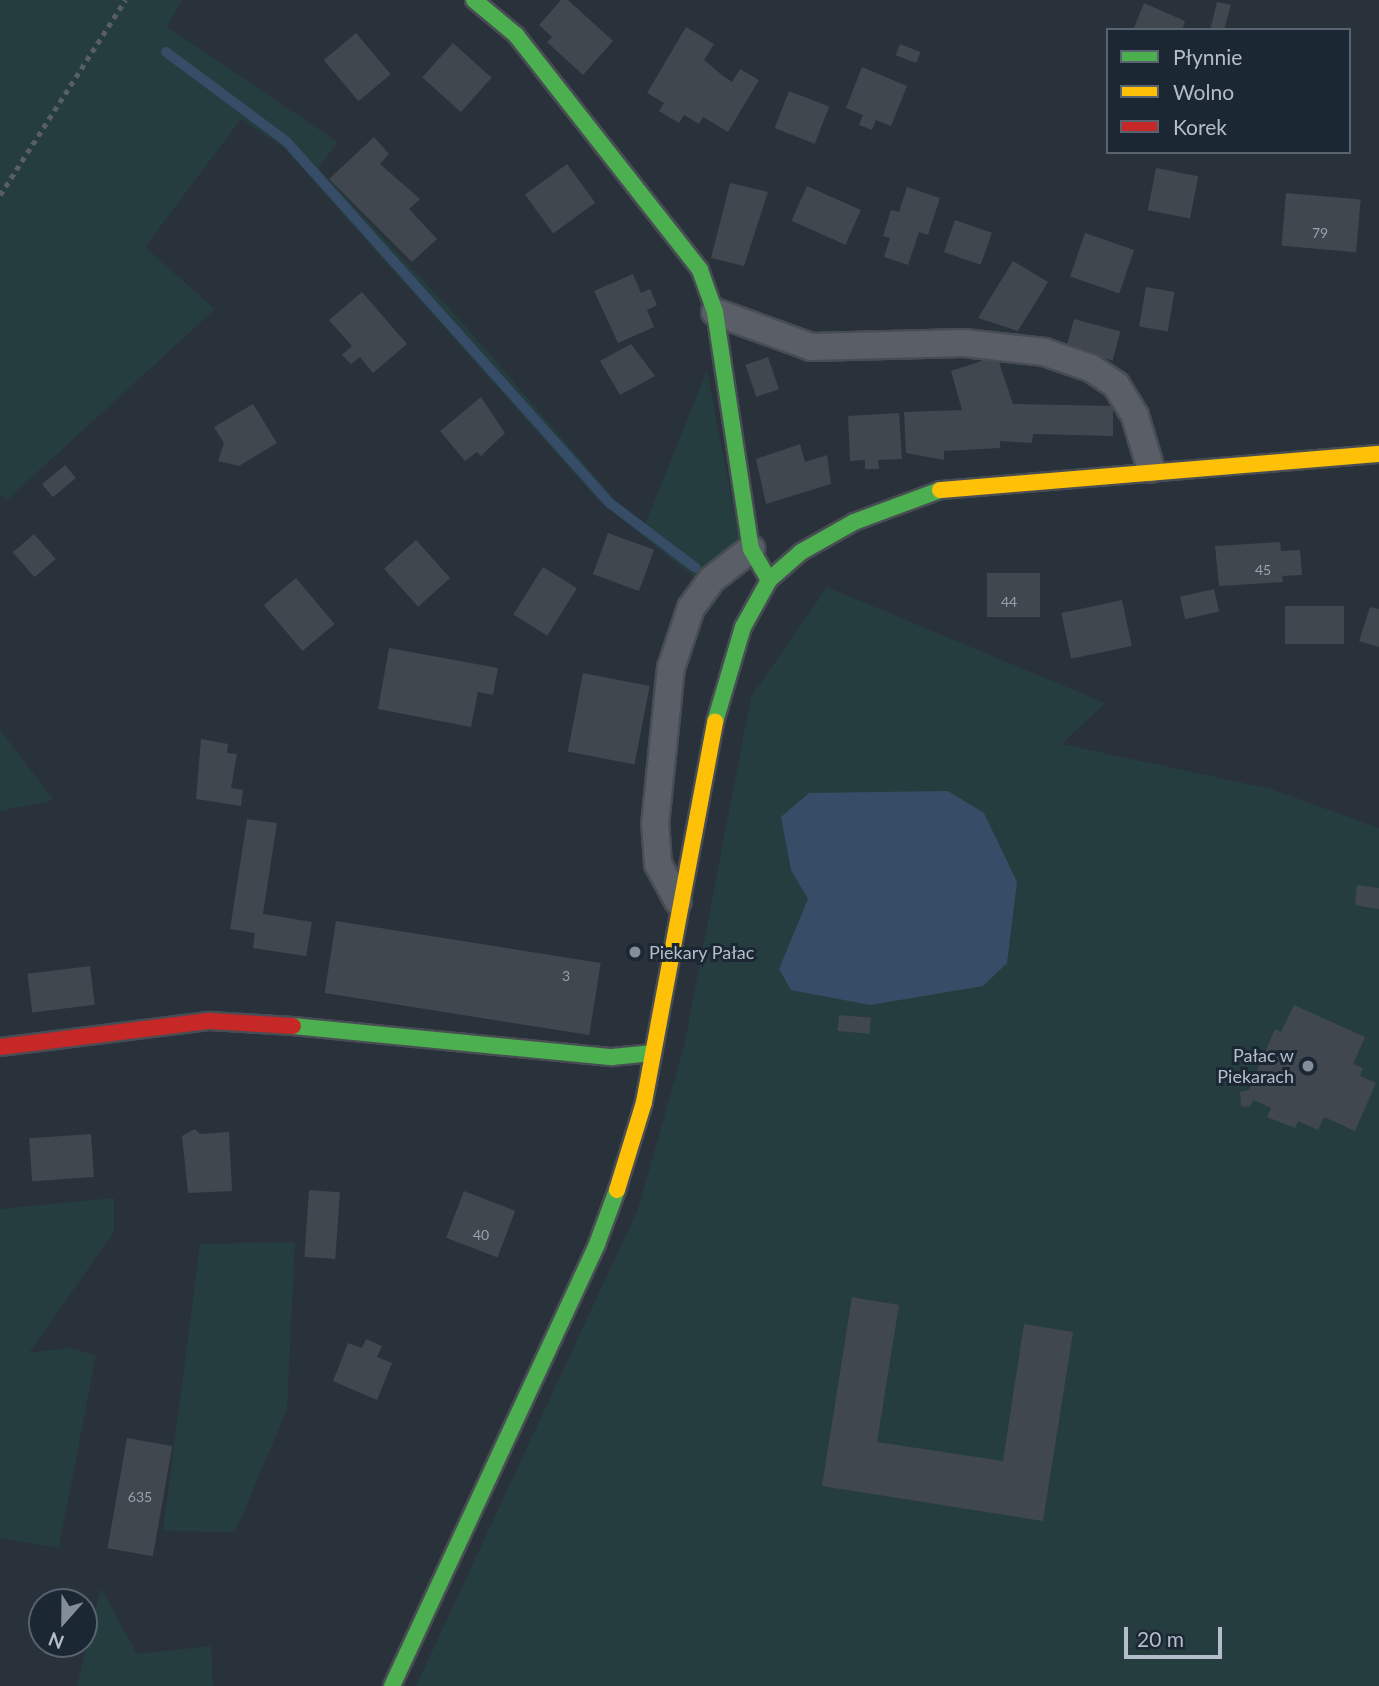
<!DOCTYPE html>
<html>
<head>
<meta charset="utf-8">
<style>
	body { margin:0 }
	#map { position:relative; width:1379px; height:1686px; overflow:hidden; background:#29313a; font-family:Lato,sans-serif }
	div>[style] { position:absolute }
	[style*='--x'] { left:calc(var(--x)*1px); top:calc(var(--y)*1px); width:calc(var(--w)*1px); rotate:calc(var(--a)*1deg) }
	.green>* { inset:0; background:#263d40 }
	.water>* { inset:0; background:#374c66 }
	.stream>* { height:10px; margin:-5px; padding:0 5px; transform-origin:5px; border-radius:5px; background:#374c66 }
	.building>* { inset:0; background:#40474e; transform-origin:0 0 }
	.path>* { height:4.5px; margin-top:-2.25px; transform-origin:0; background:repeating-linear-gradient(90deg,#575e64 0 5px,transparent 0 10px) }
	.roads { filter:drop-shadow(2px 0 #484d54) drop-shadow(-2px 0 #484d54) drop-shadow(0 2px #484d54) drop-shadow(0 -2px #484d54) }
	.street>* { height:26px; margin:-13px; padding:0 13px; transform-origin:13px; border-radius:13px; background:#5a5f67 }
	.fast>* { height:16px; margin:-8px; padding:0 8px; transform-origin:8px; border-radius:8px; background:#4caf50 }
	.slow>* { height:16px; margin:-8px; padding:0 8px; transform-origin:8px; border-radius:8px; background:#ffc107 }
	.jam>* { height:16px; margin:-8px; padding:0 8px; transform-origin:8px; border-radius:8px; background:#c62828 }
	.dots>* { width:19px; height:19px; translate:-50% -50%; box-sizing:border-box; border:4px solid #1c2734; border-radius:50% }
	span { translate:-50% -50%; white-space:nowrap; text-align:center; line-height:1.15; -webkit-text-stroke:6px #1c2734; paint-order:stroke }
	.number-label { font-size:14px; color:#97a0ab }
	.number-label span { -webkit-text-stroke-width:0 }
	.poi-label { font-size:18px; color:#b4bdca }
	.left { translate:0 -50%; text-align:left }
	.right { translate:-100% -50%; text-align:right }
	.legend { position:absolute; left:1106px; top:28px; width:245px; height:126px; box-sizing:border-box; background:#1c2734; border:2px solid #596370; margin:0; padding:9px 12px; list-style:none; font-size:21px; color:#b4bdca }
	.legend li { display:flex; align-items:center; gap:14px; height:35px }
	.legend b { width:35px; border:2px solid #596370 }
	.north { position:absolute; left:28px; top:1588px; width:70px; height:70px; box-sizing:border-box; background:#1c2734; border:2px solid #596370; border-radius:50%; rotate:201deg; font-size:19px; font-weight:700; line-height:28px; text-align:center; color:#b4bdca }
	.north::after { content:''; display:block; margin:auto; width:24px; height:32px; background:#838c98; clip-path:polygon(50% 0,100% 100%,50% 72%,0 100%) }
	.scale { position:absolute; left:1124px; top:1627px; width:98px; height:32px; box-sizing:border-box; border:4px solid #b4bdca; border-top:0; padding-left:9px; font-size:21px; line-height:24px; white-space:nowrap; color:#b4bdca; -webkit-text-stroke:5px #1c2734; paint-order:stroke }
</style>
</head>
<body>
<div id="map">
	<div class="green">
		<div style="clip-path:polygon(0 0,182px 0,167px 27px,338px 142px,318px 168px,461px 321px,617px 502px,645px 524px,707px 370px,741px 549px,699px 581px,598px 500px,284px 148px,241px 119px,145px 247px,215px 309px,7px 500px,0 494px)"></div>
		<div style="clip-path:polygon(827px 587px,1105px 703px,1062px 744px,1271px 789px,1379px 828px,1379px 1686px,416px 1686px,638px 1209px,684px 1046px,751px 697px)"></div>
		<div style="clip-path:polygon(0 730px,54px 800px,0 811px)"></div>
		<div style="clip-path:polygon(114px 1198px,114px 1232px,29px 1353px,67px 1348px,96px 1355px,59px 1548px,0 1538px,0 1209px)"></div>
		<div style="clip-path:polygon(295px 1242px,287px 1410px,235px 1532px,163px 1531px,200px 1244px)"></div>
		<div style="clip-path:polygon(101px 1588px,137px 1654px,211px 1646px,213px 1686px,77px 1686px)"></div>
	</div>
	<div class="water">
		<div style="clip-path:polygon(948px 791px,984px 813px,1017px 882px,1007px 963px,983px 986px,870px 1005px,791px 990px,779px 969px,808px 899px,791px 870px,781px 817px,809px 793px)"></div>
	</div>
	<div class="stream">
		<div style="--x:166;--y:52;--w:149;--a:36.6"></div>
		<div style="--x:286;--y:141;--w:487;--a:48.2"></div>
		<div style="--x:611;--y:504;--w:106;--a:37"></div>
	</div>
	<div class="building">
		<div style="clip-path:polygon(561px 0,568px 0,613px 41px,583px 75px,547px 42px,552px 37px,539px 25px)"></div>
		<div style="clip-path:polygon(1217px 2px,1231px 5px,1224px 30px,1210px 30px)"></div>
		<div style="clip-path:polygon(1144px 3px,1185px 21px,1182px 30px,1133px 30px)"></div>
		<div style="clip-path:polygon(686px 27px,714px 44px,704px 60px,723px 76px,732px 82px,740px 69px,759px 80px,728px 132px,703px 117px,699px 124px,684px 115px,679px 123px,659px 111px,664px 103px,647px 93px)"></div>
		<div style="left:356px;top:33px;width:54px;height:42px;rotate:50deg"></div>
		<div style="left:453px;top:43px;width:52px;height:46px;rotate:42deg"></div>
		<div style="left:900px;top:44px;width:22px;height:12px;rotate:21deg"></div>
		<div style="clip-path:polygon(862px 67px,907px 86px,891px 126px,876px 120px,872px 130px,859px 125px,863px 115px,846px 108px)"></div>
		<div style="left:789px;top:91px;width:43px;height:40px;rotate:21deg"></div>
		<div style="clip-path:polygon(374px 137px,389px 154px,380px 164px,420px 199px,409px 209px,437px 239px,412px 262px,329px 179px)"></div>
		<div style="left:567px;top:164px;width:48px;height:52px;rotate:54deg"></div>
		<div style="left:1156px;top:168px;width:43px;height:43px;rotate:11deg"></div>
		<div style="clip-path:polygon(730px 183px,768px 192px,744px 266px,711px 258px)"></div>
		<div style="left:807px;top:186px;width:59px;height:38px;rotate:24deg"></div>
		<div style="clip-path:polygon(907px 187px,940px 198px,928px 235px,919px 232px,908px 265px,884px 257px,890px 238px,883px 236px,891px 210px,899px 212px)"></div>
		<div style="left:1286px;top:193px;width:75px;height:53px;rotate:5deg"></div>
		<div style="left:955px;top:220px;width:39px;height:34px;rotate:19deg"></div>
		<div style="left:1085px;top:233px;width:52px;height:46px;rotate:19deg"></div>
		<div style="clip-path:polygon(1013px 261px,1048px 282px,1018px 331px,978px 318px)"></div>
		<div style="clip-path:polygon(633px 274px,641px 293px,650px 289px,657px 305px,647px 310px,654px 327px,618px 343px,594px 291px)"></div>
		<div style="left:1146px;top:287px;width:29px;height:40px;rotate:10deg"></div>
		<div style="clip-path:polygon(362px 292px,407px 344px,373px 373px,360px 357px,351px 364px,342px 355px,352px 346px,329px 320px)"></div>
		<div style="left:1074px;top:319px;width:48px;height:30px;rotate:15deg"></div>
		<div style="clip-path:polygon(631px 344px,655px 376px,620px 395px,600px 361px)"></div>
		<div style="clip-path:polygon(997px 356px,1013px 404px,1113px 406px,1113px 436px,1033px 434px,1032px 443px,1000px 441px,1000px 448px,944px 451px,944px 460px,906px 453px,904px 412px,962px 410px,951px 371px)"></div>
		<div style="left:768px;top:357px;width:34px;height:24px;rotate:71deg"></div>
		<div style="clip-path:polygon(481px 397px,505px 433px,481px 456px,477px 452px,465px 461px,440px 431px)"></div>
		<div style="clip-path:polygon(253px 404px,277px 443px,239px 466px,218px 461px,224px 443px,214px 427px)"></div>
		<div style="clip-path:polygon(899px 413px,902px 459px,878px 460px,879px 469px,865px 469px,865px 460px,850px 461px,848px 416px)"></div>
		<div style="clip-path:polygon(800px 444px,805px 462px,827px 455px,831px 484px,766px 504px,756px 459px)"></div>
		<div style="left:65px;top:465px;width:17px;height:30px;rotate:50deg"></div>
		<div style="left:608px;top:533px;width:49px;height:44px;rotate:20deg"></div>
		<div style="left:34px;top:534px;width:33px;height:28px;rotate:49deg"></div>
		<div style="left:416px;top:540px;width:51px;height:43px;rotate:48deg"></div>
		<div style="clip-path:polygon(1280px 542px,1281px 551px,1300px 550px,1302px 575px,1282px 576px,1283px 582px,1219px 586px,1215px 546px)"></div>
		<div style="left:543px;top:567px;width:40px;height:56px;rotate:32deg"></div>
		<div style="left:1040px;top:573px;width:44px;height:53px;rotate:90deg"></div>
		<div style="left:296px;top:578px;width:60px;height:42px;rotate:50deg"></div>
		<div style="left:1214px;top:589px;width:23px;height:35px;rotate:77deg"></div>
		<div style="left:1122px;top:600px;width:47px;height:62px;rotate:78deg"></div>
		<div style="left:1344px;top:606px;width:38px;height:59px;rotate:90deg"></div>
		<div style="clip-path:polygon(1370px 607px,1379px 609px,1379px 647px,1359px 641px)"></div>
		<div style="clip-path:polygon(389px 648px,498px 668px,493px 695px,478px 692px,471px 727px,378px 709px)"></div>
		<div style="left:583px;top:673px;width:68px;height:80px;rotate:11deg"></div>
		<div style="clip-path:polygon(201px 739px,228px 744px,227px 753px,237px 754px,231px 788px,243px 790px,241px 806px,196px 799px)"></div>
		<div style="clip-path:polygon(247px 819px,277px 823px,263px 914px,312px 922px,306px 956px,253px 948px,255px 933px,230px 929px)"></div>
		<div style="clip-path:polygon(1357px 885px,1379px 888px,1379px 909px,1355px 905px)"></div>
		<div style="left:336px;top:921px;width:268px;height:73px;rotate:9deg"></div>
		<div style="left:90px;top:966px;width:39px;height:63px;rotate:83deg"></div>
		<div style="clip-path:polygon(1294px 1005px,1365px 1037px,1353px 1064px,1363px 1068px,1360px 1076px,1376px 1083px,1355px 1131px,1324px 1117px,1318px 1130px,1298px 1121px,1295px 1128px,1267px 1117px,1271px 1108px,1254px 1100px,1249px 1107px,1241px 1106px,1240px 1092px,1249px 1090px,1275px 1029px,1281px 1032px)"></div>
		<div style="left:839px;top:1015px;width:32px;height:16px;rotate:5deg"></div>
		<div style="clip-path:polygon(195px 1129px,200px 1134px,229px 1132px,232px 1191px,188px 1193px,182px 1136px)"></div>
		<div style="left:91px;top:1134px;width:43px;height:62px;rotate:86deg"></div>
		<div style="left:309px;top:1190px;width:31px;height:67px;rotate:4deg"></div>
		<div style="left:464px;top:1191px;width:55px;height:50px;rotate:21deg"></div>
		<div style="clip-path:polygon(852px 1297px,899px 1305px,877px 1442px,1003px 1461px,1024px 1324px,1073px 1332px,1043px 1521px,822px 1486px)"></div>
		<div style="clip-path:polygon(366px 1339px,382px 1346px,377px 1357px,392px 1363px,377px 1400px,333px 1381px,348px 1343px,362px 1348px)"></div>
		<div style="left:127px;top:1438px;width:46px;height:112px;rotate:10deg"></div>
	</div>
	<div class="path">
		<div style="--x:0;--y:195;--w:232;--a:-57.3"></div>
	</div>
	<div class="roads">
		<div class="street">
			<div style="--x:715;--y:312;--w:102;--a:20"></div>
			<div style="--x:811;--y:347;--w:153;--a:-1.5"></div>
			<div style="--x:964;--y:343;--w:81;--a:6.4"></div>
			<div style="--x:1044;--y:352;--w:50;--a:18.8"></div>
			<div style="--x:1091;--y:368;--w:30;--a:34"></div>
			<div style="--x:1116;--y:385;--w:36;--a:58"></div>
			<div style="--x:1135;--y:416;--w:55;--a:73.2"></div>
			<div style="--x:678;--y:901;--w:42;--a:-118.4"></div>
			<div style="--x:658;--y:864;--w:39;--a:-94"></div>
			<div style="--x:655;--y:825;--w:158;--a:-84.2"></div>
			<div style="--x:671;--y:668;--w:63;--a:-71.6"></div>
			<div style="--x:691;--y:608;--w:34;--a:-54"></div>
			<div style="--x:711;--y:580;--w:51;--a:-37.8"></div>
		</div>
		<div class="fast">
			<div style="--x:474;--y:0;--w:55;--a:39.8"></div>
			<div style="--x:516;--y:35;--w:298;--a:51.9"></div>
			<div style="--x:700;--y:270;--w:45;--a:70.3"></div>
			<div style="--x:715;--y:312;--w:240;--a:81.4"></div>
			<div style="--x:751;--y:549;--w:36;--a:60"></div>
			<div style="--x:715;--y:722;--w:99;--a:-73.6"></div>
			<div style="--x:743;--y:627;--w:54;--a:-61"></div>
			<div style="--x:769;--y:580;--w:43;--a:-41.2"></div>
			<div style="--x:801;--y:552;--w:61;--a:-29.5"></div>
			<div style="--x:854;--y:522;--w:92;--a:-20.4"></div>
			<div style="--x:293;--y:1026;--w:321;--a:5.6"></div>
			<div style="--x:612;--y:1057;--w:41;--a:-5.6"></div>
			<div style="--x:392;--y:1686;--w:487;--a:-65.1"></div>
			<div style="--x:597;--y:1244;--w:58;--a:-69.7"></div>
		</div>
		<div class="slow">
			<div style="--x:940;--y:490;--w:440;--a:-4.7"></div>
			<div style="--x:617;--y:1190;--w:92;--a:-72.9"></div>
			<div style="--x:644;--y:1102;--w:387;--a:-79.4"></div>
		</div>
		<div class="jam">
			<div style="--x:0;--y:1047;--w:212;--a:-7.1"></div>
			<div style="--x:210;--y:1021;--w:83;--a:3.4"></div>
		</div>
	</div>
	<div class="dots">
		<div style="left:635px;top:952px;background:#838c98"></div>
		<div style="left:1308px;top:1066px;background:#838c98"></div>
	</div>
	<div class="number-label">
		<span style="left:1320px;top:233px">79</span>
		<span style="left:1263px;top:570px">45</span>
		<span style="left:1009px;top:602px">44</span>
		<span style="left:566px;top:976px">3</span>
		<span style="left:481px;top:1235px">40</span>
		<span style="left:140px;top:1497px">635</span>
	</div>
	<div class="poi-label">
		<span class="left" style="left:649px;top:952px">Piekary Pałac</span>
		<span class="right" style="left:1294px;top:1066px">Pałac w<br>Piekarach</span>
	</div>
	<ul class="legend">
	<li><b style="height:9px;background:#4caf50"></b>Płynnie</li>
	<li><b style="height:9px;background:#ffc107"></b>Wolno</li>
	<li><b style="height:9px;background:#c62828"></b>Korek</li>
	</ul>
	<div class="north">N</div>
	<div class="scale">20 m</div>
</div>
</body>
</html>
